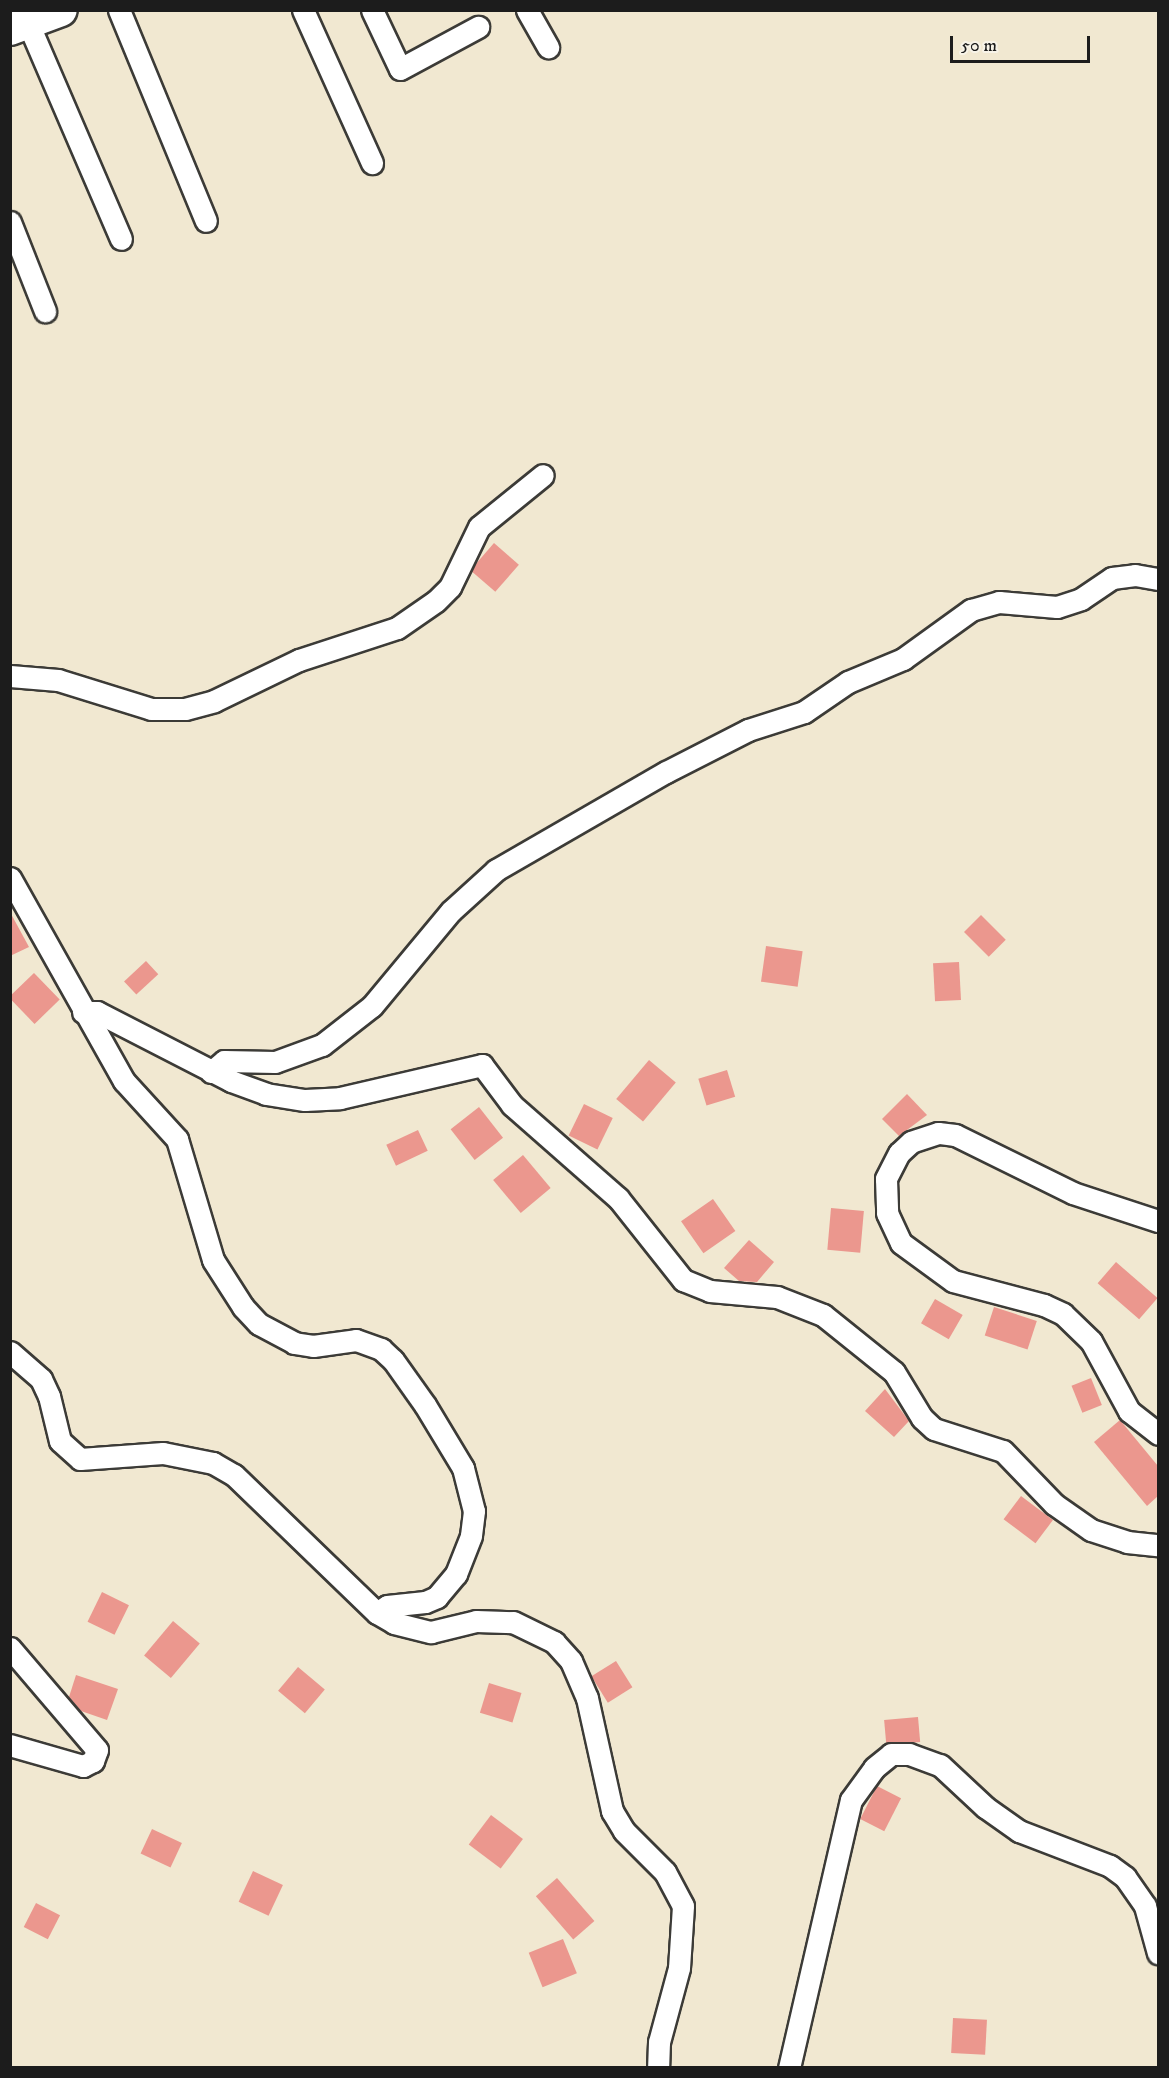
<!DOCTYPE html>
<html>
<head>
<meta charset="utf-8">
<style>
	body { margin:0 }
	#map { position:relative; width:1169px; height:2078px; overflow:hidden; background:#f1e8d1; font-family:"IM FELL DW Pica",serif }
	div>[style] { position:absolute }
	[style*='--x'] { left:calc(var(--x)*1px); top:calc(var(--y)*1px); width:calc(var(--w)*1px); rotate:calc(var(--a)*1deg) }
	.building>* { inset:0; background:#eb978e; transform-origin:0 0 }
	.roads { filter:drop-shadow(2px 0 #3c3b37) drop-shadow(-2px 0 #3c3b37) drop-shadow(0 2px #3c3b37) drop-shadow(0 -2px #3c3b37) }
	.minor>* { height:21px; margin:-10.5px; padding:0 10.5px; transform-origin:10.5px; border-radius:10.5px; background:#fff }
	.highway>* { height:32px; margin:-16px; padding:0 16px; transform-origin:16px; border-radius:16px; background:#fff }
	span { translate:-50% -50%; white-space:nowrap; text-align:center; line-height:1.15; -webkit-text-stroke:6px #f7f3e8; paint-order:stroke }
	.frame { position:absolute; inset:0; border:12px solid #1c1c1c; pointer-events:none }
	.scale { position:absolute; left:950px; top:36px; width:140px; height:27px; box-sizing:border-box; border:3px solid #1c1c1c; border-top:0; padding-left:8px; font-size:18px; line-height:21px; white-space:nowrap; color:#1c1c1c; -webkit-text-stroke:4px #f7f3e8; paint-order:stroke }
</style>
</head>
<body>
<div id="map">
	<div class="building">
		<div style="left:494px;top:543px;width:33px;height:36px;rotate:41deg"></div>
		<div style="clip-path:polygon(10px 912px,29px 947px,10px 956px)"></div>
		<div style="left:981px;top:915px;width:35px;height:24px;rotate:45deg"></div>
		<div style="left:766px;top:946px;width:37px;height:36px;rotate:8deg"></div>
		<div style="left:146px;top:961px;width:18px;height:30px;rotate:47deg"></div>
		<div style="left:959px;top:962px;width:38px;height:26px;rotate:87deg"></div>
		<div style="left:34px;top:973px;width:37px;height:35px;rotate:46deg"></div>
		<div style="left:649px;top:1060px;width:35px;height:51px;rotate:40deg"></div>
		<div style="left:727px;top:1070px;width:28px;height:30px;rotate:73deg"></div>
		<div style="clip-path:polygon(907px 1094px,927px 1115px,899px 1136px,882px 1119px)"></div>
		<div style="left:584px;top:1104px;width:32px;height:35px;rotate:26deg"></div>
		<div style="left:479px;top:1107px;width:39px;height:36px;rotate:52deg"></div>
		<div style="left:418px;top:1130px;width:23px;height:35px;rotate:65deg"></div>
		<div style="left:523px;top:1155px;width:43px;height:39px;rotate:50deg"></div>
		<div style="left:713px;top:1199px;width:39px;height:39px;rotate:55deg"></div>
		<div style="left:831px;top:1208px;width:33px;height:42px;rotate:5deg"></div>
		<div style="clip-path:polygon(749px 1240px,774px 1262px,757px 1282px,739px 1281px,724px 1268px)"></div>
		<div style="left:1116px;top:1262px;width:55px;height:28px;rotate:41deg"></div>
		<div style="left:935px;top:1299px;width:32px;height:28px;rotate:30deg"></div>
		<div style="left:994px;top:1307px;width:45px;height:30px;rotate:18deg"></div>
		<div style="left:1091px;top:1378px;width:29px;height:21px;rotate:68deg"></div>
		<div style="clip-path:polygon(885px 1389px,909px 1421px,894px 1437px,865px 1411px)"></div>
		<div style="clip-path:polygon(1120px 1420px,1158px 1466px,1158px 1496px,1147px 1506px,1094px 1442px)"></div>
		<div style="left:1021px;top:1496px;width:40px;height:29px;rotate:37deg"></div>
		<div style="left:102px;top:1592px;width:30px;height:33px;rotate:26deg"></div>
		<div style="left:173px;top:1621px;width:35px;height:45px;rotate:40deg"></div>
		<div style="left:616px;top:1661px;width:31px;height:29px;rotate:58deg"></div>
		<div style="left:298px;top:1667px;width:35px;height:31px;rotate:40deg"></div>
		<div style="clip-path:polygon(76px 1675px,118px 1689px,107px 1720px,81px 1711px,69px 1697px)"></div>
		<div style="left:489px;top:1683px;width:34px;height:31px;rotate:17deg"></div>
		<div style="left:918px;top:1717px;width:25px;height:34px;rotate:85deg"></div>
		<div style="left:877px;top:1786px;width:27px;height:37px;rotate:27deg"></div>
		<div style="left:491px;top:1815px;width:40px;height:37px;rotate:37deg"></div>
		<div style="left:152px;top:1829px;width:33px;height:27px;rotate:25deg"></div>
		<div style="left:253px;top:1871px;width:33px;height:34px;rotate:25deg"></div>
		<div style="left:557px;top:1878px;width:57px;height:28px;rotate:49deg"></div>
		<div style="left:36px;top:1903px;width:27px;height:27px;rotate:27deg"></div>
		<div style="left:563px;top:1939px;width:37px;height:37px;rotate:68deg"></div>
		<div style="left:953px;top:2018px;width:34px;height:35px;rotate:3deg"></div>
	</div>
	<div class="roads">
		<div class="minor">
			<div style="--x:119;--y:10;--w:228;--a:67.6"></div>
			<div style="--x:303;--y:10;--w:168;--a:65.7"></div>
			<div style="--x:372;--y:10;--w:65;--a:64.6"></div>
			<div style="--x:400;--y:69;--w:89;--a:-28.3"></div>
			<div style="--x:527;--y:10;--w:43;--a:60.4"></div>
			<div style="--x:28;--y:23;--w:235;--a:66.7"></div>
			<div style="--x:10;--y:222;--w:96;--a:68.5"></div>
			<div style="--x:10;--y:676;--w:48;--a:4.8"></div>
			<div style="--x:58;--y:680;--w:97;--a:17.3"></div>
			<div style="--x:151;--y:709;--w:34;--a:0"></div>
			<div style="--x:185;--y:709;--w:30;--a:-15"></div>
			<div style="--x:214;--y:701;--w:94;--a:-25.8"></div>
			<div style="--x:299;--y:660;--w:103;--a:-18.1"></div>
			<div style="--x:397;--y:628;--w:47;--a:-34.7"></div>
			<div style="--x:436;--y:601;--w:20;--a:-45"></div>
			<div style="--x:450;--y:587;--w:67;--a:-64.2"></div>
			<div style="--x:479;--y:527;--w:82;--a:-39.1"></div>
			<div style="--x:10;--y:878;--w:233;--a:60.7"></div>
			<div style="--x:124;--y:1081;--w:79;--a:47.6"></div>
			<div style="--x:177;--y:1139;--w:126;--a:73.4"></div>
			<div style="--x:213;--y:1260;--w:56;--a:57.4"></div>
			<div style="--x:243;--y:1307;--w:23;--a:47"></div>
			<div style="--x:259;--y:1324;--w:40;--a:28"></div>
			<div style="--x:294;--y:1343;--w:19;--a:9"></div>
			<div style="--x:313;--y:1346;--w:43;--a:-7.9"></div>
			<div style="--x:356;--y:1340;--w:27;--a:20"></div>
			<div style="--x:381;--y:1349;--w:16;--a:43"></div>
			<div style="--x:393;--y:1360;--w:55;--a:54.6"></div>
			<div style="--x:425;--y:1405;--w:74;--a:58.9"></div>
			<div style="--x:463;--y:1468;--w:44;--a:75.7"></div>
			<div style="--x:474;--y:1511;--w:25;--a:97"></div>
			<div style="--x:471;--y:1536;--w:41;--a:111.5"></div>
			<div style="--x:456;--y:1574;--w:30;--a:130"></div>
			<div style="--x:437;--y:1597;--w:13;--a:157"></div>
			<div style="--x:425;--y:1602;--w:38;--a:174"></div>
			<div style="--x:387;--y:1606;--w:12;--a:145"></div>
			<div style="--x:83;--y:1012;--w:14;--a:0"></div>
			<div style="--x:97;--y:1012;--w:151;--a:27.2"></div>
			<div style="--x:231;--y:1081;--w:37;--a:20"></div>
			<div style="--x:266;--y:1094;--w:39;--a:9"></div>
			<div style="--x:305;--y:1100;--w:35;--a:-3"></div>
			<div style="--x:340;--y:1098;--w:146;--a:-13.1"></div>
			<div style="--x:482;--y:1065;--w:50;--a:53.1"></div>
			<div style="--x:512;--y:1105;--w:141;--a:41.3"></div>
			<div style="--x:618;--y:1198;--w:105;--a:51.6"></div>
			<div style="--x:683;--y:1280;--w:29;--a:22"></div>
			<div style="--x:710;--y:1291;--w:67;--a:5.1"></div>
			<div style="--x:777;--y:1297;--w:49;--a:21.4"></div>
			<div style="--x:823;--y:1315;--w:91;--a:38.8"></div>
			<div style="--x:894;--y:1372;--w:54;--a:58.7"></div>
			<div style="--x:922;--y:1418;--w:16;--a:43"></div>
			<div style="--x:934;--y:1429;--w:72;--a:17.7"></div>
			<div style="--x:1003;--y:1451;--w:74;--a:46.1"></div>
			<div style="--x:1054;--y:1504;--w:45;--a:35.1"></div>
			<div style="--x:1091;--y:1530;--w:38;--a:18"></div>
			<div style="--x:1127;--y:1542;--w:31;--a:6"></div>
			<div style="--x:211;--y:1072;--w:17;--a:-40"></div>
			<div style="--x:224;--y:1061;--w:51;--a:1.1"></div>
			<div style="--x:275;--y:1062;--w:50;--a:-19.9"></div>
			<div style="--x:322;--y:1045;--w:63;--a:-38"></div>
			<div style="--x:372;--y:1006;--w:124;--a:-50.3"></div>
			<div style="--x:451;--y:911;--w:61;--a:-42.3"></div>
			<div style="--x:496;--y:870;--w:196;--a:-30"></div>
			<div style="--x:666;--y:772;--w:92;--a:-27.1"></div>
			<div style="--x:748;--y:730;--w:59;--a:-17.8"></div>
			<div style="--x:804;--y:712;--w:53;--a:-34.3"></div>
			<div style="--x:848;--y:682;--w:60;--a:-22.7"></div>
			<div style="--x:903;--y:659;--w:84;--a:-35.8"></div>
			<div style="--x:971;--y:610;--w:29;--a:-16"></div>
			<div style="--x:999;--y:602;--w:58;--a:4.9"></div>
			<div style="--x:1057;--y:607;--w:25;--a:-18"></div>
			<div style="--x:1081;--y:599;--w:37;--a:-34"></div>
			<div style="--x:1112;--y:578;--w:23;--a:-7"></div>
			<div style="--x:1135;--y:575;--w:23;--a:10"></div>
			<div style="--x:1158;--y:1221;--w:89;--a:-161.8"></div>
			<div style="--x:1073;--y:1193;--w:131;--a:-153.8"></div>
			<div style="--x:955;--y:1135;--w:17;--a:-173"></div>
			<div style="--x:938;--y:1133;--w:28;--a:162"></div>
			<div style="--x:911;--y:1142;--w:16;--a:137"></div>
			<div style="--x:899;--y:1153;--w:29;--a:117"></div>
			<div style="--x:886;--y:1179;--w:34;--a:88"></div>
			<div style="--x:887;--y:1213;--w:33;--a:65"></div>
			<div style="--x:901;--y:1243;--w:64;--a:36.2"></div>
			<div style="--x:953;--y:1281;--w:94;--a:14.8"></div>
			<div style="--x:1044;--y:1305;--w:21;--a:25"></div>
			<div style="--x:1063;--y:1314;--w:39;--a:44"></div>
			<div style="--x:1091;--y:1341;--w:80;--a:61.5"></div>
			<div style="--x:1129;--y:1411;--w:37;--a:38"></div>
			<div style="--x:10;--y:1352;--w:41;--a:41.1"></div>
			<div style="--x:41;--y:1379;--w:19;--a:65"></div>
			<div style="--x:49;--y:1396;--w:46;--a:76.3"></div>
			<div style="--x:60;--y:1441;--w:27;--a:42"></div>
			<div style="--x:80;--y:1459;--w:83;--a:-4.1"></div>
			<div style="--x:163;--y:1453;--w:51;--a:11.3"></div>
			<div style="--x:213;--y:1463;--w:24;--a:30"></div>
			<div style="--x:234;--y:1475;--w:199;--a:44"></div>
			<div style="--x:377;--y:1613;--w:20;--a:30"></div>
			<div style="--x:394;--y:1623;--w:38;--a:14"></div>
			<div style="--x:431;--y:1632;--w:46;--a:-13.7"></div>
			<div style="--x:476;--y:1621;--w:37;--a:2"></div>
			<div style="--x:513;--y:1622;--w:46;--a:26"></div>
			<div style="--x:554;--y:1642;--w:25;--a:48"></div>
			<div style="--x:571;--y:1661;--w:40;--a:66.6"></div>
			<div style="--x:587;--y:1698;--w:116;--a:77.5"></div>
			<div style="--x:612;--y:1811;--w:23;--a:59"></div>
			<div style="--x:624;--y:1831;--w:58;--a:45"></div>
			<div style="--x:665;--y:1872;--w:38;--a:62"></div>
			<div style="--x:683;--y:1906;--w:62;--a:93.7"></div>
			<div style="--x:679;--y:1968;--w:77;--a:105.1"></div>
			<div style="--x:659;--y:2042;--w:26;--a:92"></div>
			<div style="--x:10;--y:1648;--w:134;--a:49.5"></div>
			<div style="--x:97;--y:1750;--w:12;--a:110"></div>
			<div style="--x:93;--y:1761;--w:11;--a:153"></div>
			<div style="--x:83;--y:1766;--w:76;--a:-164"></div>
			<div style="--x:789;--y:2068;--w:275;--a:-77"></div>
			<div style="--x:851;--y:1800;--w:39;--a:-54"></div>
			<div style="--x:874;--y:1768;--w:22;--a:-39"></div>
			<div style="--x:891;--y:1754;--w:18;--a:0"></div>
			<div style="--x:909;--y:1754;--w:33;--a:20"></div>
			<div style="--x:940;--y:1765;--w:62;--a:43"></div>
			<div style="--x:985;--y:1807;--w:42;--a:35.2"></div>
			<div style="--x:1019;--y:1831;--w:97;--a:21"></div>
			<div style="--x:1110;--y:1866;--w:19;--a:36"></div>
			<div style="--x:1125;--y:1877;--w:35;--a:55"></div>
			<div style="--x:1145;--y:1906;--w:49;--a:74.5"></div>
		</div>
		<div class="highway">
			<div style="--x:10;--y:29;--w:54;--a:-20.4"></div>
		</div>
	</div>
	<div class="frame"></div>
	<div class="scale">50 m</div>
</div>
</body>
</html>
